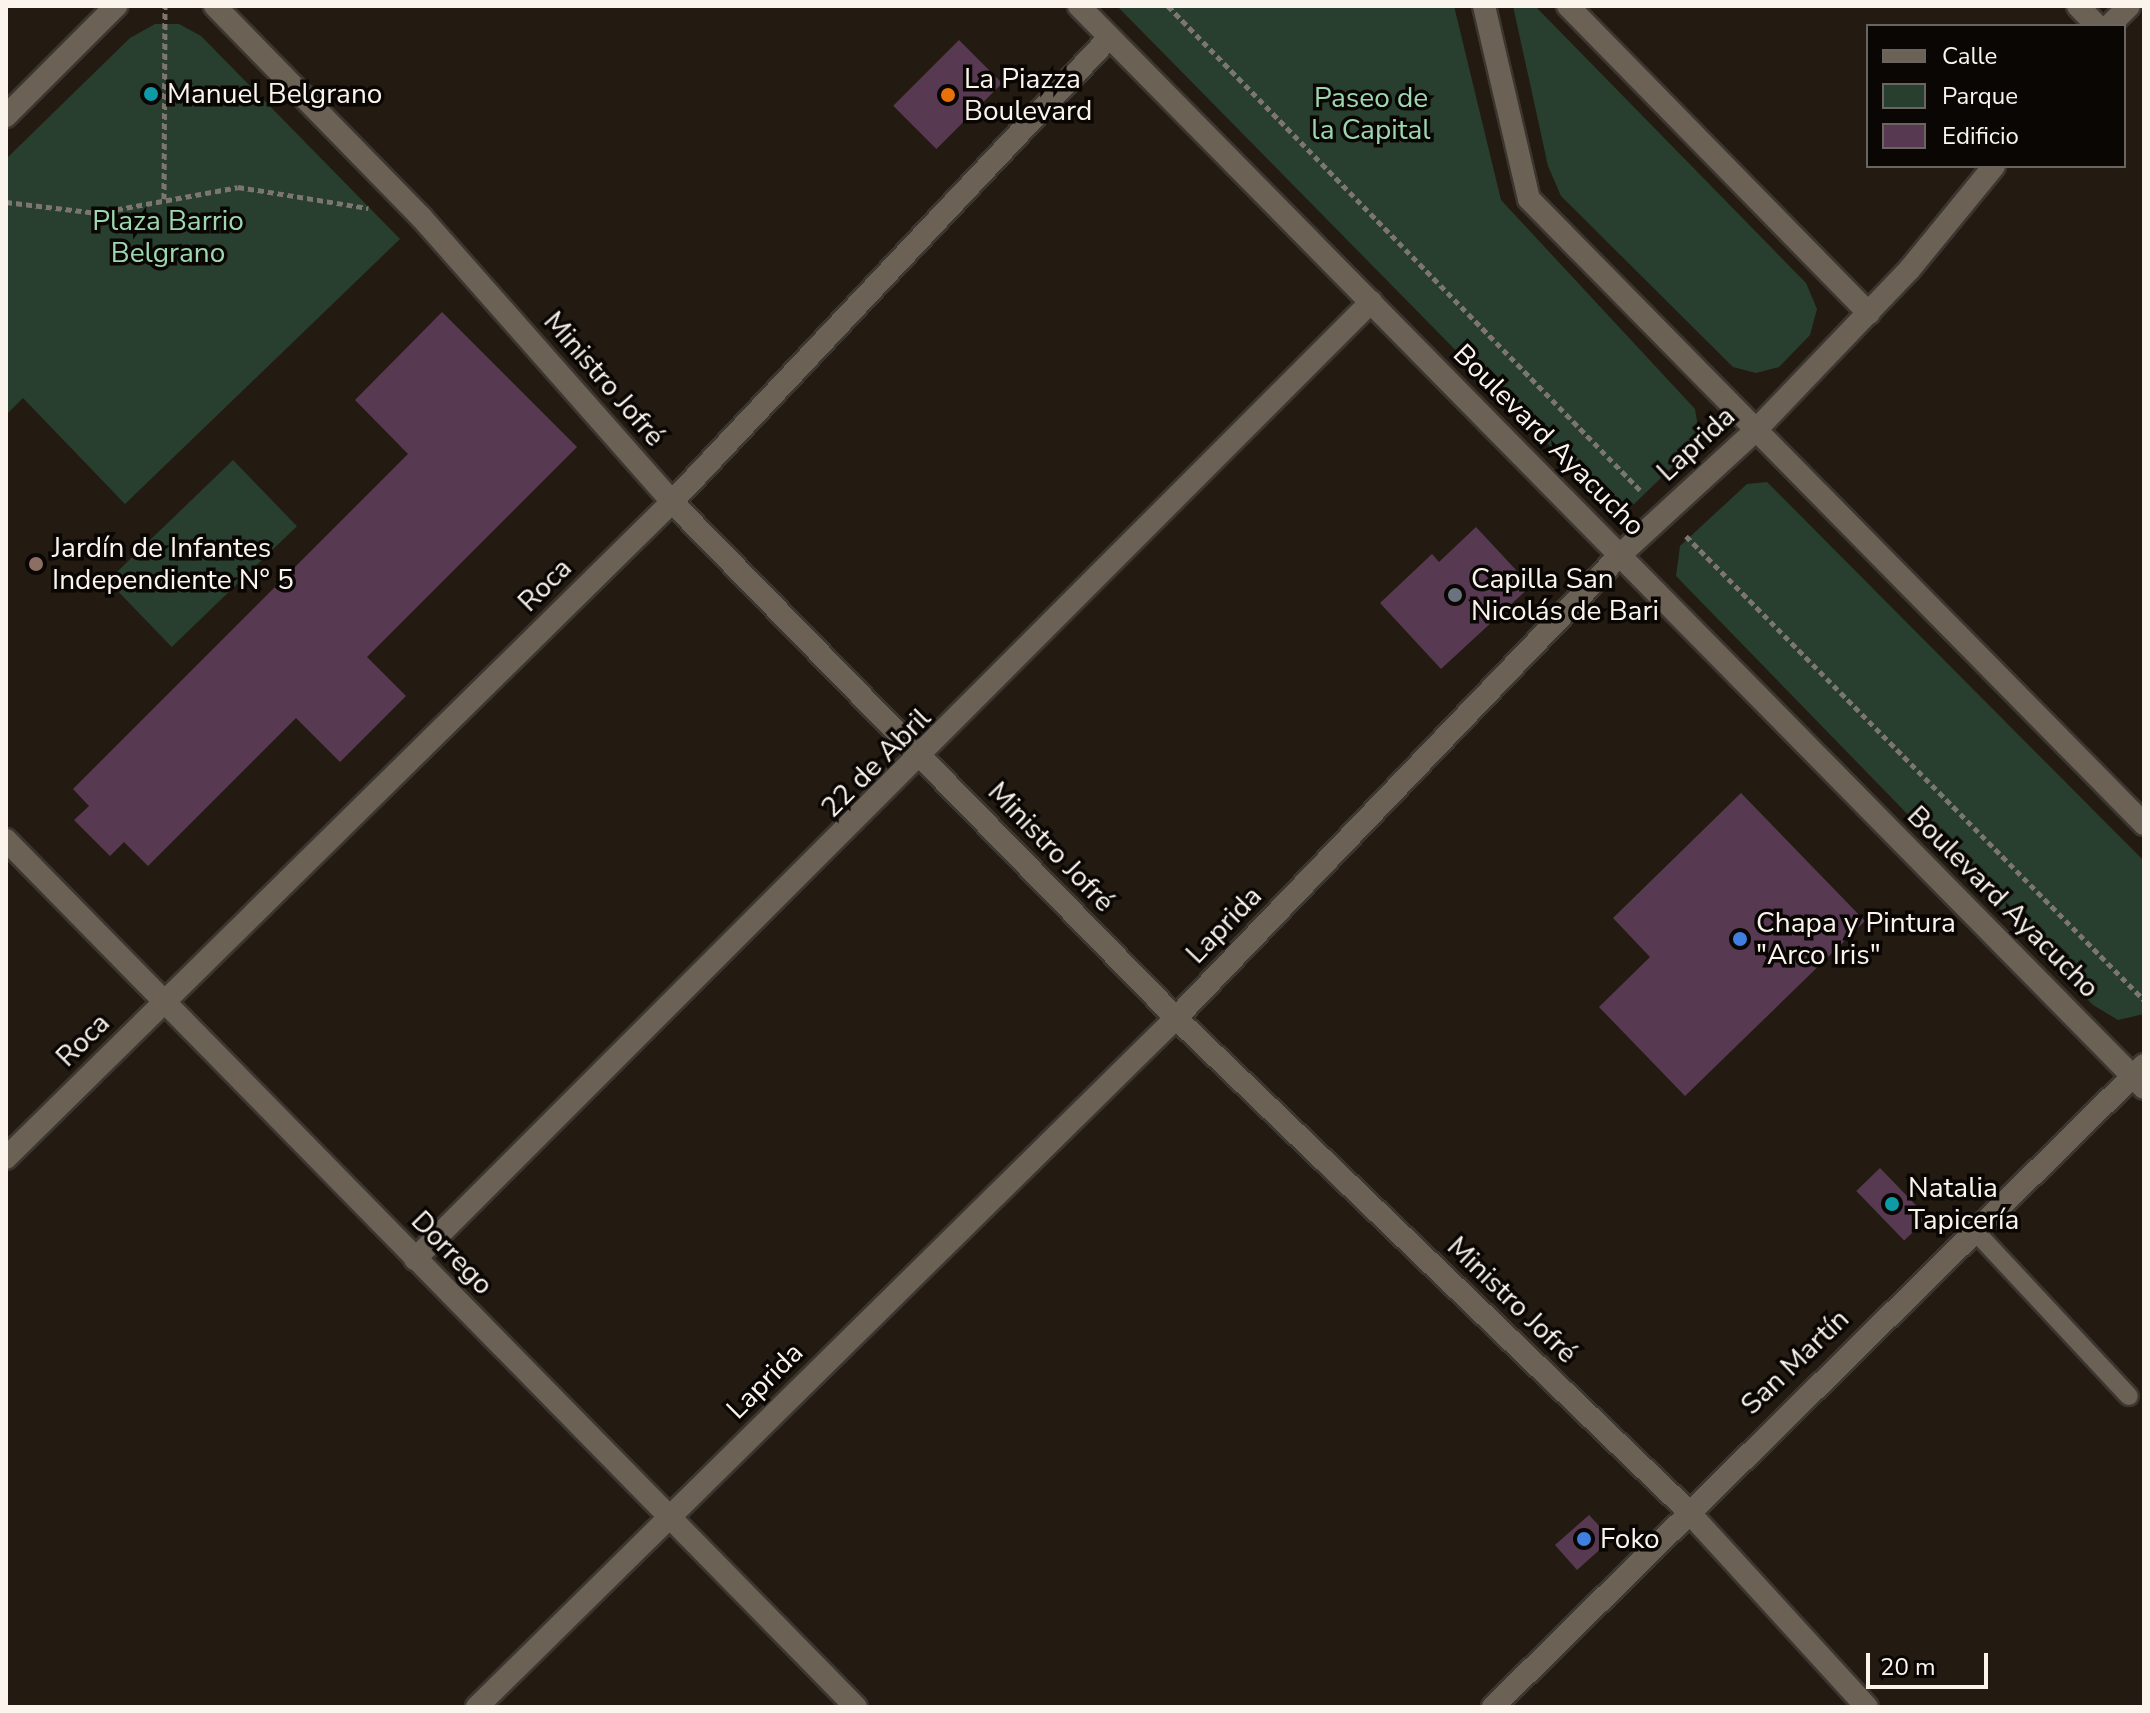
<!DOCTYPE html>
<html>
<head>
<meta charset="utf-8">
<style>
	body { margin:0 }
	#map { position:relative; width:2150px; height:1713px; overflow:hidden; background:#231b11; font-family:"Nunito Sans",sans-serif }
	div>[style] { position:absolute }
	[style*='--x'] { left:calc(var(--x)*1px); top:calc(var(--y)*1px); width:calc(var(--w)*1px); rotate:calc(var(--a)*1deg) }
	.green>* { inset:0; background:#283f30; transform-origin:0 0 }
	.building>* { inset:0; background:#573a51; transform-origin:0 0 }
	.path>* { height:5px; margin-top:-2.5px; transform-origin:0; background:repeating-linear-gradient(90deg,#7d766e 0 6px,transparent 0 10px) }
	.roads { filter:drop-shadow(2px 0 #3c3630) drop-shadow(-2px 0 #3c3630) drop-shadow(0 2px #3c3630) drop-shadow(0 -2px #3c3630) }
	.service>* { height:18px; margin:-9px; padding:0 9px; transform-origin:9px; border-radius:9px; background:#6b6155 }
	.minor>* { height:22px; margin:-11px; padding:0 11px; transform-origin:11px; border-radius:11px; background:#6b6155 }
	.secondary>* { height:22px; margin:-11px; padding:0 11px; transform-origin:11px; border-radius:11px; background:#6b6155 }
	.dots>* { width:22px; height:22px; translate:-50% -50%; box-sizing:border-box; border:4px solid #0a0604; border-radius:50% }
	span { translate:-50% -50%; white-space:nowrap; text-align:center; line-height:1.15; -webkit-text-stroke:7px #0a0604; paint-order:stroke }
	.poi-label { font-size:28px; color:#faf4ed }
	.left { translate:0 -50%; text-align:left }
	.park-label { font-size:28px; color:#9cd7b0 }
	.street-label { font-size:28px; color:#faf4ed }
	.frame { position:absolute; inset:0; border:8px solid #faf4ed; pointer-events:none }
	.legend { position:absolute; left:1866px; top:24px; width:260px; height:144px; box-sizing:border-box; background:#0a0604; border:2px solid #6a6561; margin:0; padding:10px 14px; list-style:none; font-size:24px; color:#faf4ed }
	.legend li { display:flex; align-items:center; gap:16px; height:40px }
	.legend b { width:40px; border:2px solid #6a6561 }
	.scale { position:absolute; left:1866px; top:1653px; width:122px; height:36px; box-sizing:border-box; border:4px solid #faf4ed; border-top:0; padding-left:10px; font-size:24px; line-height:28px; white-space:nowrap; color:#faf4ed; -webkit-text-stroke:6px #0a0604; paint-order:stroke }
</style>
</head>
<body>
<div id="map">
	<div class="green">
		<div style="clip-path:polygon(1117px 6px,1454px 6px,1501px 200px,1695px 409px,1700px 440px,1631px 507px,1606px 503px)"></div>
		<div style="clip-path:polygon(1513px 6px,1535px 6px,1806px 283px,1817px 309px,1810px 335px,1779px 367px,1756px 373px,1733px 367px,1561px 196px,1548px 166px)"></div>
		<div style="clip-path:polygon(155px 24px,179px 24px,201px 36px,400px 239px,125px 504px,23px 398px,6px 415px,6px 159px,130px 38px)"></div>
		<div style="left:233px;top:460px;width:92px;height:174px;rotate:46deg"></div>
		<div style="clip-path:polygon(1767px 482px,2144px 861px,2144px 1014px,2118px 1020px,2093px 1005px,1676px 576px,1680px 546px,1747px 484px)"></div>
	</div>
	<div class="building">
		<div style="left:959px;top:40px;width:61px;height:93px;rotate:45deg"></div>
		<div style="clip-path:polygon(442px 312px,577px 447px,367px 657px,406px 696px,340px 762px,296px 718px,148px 866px,124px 842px,110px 856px,74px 820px,89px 806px,73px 789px,408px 454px,355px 400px)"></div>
		<div style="clip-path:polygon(1476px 527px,1531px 586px,1441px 669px,1380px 603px,1432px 554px,1439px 562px)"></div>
		<div style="clip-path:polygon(1741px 793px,1865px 921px,1685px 1096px,1599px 1007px,1650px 957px,1613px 918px)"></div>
		<div style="left:1880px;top:1168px;width:69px;height:33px;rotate:46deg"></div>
		<div style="clip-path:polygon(1589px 1515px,1605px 1532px,1605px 1545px,1577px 1570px,1555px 1545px)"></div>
	</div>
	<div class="path">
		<div style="--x:1168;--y:6;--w:679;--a:45.72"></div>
		<div style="--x:164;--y:199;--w:193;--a:-89.7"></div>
		<div style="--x:6;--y:202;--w:92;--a:6.9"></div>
		<div style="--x:97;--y:213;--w:143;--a:-10.4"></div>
		<div style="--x:238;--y:187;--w:132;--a:9.2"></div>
		<div style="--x:1686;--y:536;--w:652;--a:45.37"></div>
	</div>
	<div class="roads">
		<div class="service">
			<div style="--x:1974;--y:1230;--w:227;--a:47"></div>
		</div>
		<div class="minor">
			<div style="--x:215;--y:6;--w:295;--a:45.7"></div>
			<div style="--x:421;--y:217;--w:380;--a:48.6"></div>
			<div style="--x:672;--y:502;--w:721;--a:45.67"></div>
			<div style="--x:1176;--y:1018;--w:708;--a:43.91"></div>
			<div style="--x:1686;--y:1509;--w:268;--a:47.6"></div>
			<div style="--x:1568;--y:6;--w:430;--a:45.6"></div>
			<div style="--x:2078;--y:6;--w:28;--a:46"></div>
			<div style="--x:2109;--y:26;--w:28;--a:-45"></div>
			<div style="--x:6;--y:116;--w:156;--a:-45"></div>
			<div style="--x:6;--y:840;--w:1214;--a:45.57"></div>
			<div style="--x:6;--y:1158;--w:935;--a:-44.57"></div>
			<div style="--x:672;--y:502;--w:637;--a:-46.72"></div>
			<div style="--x:415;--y:1259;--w:1353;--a:-45.03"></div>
			<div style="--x:477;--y:1707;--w:981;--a:-44.59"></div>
			<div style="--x:1176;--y:1018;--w:641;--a:-46.2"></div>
			<div style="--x:1620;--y:555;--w:185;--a:-42.6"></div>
			<div style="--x:1756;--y:430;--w:221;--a:-46.3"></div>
			<div style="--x:1909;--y:270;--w:134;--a:-50.7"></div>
		</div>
		<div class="secondary">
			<div style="--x:1079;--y:6;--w:1518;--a:45.45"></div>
			<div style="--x:1484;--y:6;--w:198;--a:76.9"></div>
			<div style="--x:1529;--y:199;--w:877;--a:45.46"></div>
			<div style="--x:1493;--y:1707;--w:914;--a:-44.6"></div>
		</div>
	</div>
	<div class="dots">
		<div style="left:151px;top:94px;background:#0f9aa8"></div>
		<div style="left:948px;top:95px;background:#e8710a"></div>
		<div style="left:36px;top:564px;background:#8d6e63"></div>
		<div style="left:1455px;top:595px;background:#6b7280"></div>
		<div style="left:1740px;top:939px;background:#3f7fe0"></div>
		<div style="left:1892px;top:1204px;background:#0f9aa8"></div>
		<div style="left:1584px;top:1539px;background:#3f7fe0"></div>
	</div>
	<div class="poi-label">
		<span class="left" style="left:964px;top:95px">La Piazza<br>Boulevard</span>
		<span class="left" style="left:167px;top:94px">Manuel Belgrano</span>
		<span class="left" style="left:52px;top:564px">Jardín de Infantes<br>Independiente N° 5</span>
		<span class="left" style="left:1471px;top:595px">Capilla San<br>Nicolás de Bari</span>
		<span class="left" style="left:1756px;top:939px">Chapa y Pintura<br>"Arco Iris"</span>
		<span class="left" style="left:1908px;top:1204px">Natalia<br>Tapicería</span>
		<span class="left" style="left:1600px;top:1539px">Foko</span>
	</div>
	<div class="park-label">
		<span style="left:1371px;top:114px">Paseo de<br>la Capital</span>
		<span style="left:168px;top:237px">Plaza Barrio<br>Belgrano</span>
	</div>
	<div class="street-label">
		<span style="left:604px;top:379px;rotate:49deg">Ministro Jofré</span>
		<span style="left:1549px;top:440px;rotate:45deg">Boulevard Ayacucho</span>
		<span style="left:1696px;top:444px;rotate:-43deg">Laprida</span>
		<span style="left:545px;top:585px;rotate:-45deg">Roca</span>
		<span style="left:876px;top:763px;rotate:-45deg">22 de Abril</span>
		<span style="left:1051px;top:847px;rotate:46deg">Ministro Jofré</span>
		<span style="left:2003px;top:902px;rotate:45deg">Boulevard Ayacucho</span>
		<span style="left:1224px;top:925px;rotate:-46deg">Laprida</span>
		<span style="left:83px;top:1040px;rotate:-45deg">Roca</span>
		<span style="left:452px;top:1253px;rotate:46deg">Dorrego</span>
		<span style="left:1512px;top:1300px;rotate:44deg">Ministro Jofré</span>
		<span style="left:1795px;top:1362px;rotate:-44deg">San Martín</span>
		<span style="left:765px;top:1381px;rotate:-45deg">Laprida</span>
	</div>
	<div class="frame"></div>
	<ul class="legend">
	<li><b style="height:10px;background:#6b6155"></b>Calle</li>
	<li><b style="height:22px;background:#283f30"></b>Parque</li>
	<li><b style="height:22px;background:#573a51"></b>Edificio</li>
	</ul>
	<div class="scale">20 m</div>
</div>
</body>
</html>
